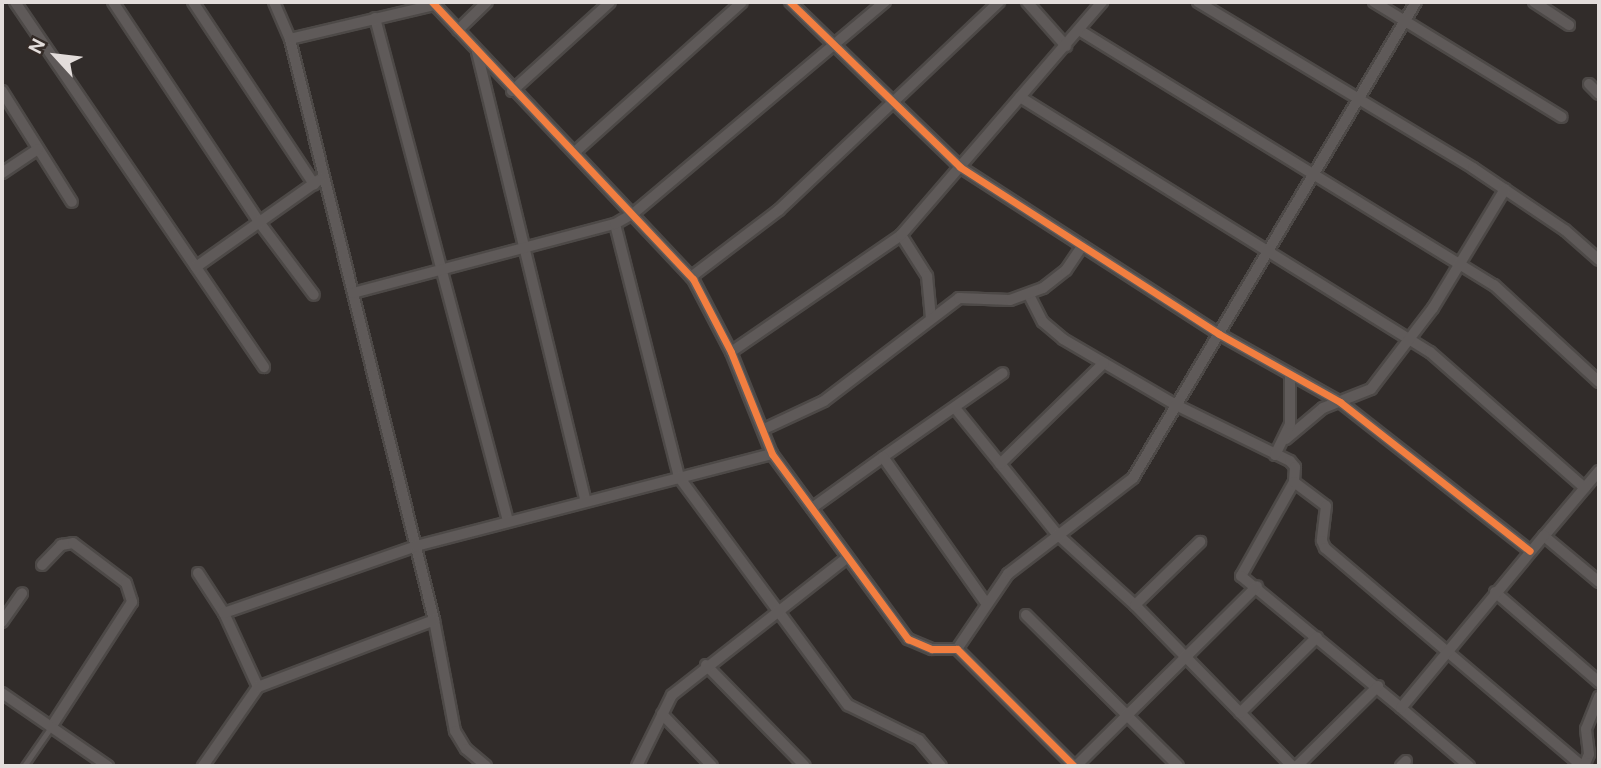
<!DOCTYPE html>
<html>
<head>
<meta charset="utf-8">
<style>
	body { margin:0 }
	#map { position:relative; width:1601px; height:768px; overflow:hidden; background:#312c2a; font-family:"DM Sans",sans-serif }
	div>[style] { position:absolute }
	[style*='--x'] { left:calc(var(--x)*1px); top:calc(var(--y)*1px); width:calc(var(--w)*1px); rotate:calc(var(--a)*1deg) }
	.roads { filter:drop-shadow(2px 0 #4d4947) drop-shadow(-2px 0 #4d4947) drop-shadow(0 2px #4d4947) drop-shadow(0 -2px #4d4947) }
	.service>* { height:5px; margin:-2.5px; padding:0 2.5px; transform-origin:2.5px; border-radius:2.5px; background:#5f5a59 }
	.minor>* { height:10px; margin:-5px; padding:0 5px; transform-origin:5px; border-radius:5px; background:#5f5a59 }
	.cycleway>* { height:7px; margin:-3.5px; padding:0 3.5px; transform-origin:3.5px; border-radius:3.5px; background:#f27e40 }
	span { translate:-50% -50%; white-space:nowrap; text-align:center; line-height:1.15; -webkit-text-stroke:7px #342b27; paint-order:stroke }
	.frame { position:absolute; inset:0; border:4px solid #e3dddb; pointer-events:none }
	.north { position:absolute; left:21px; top:21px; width:70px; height:70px; -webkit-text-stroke:5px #342b27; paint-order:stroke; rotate:297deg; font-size:19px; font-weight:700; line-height:28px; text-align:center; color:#e3dddb }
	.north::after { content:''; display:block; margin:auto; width:24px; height:32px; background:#e3dddb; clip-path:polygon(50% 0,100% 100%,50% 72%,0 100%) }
</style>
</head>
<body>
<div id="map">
	<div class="roads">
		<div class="service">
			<div style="--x:24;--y:766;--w:47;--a:-55.3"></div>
		</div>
		<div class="minor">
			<div style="--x:15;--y:2;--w:442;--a:55.7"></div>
			<div style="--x:113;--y:2;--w:264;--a:56.4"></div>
			<div style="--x:259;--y:222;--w:91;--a:53"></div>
			<div style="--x:193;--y:2;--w:219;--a:56.4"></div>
			<div style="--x:274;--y:2;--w:40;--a:66.6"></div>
			<div style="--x:290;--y:39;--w:599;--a:76.08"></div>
			<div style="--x:434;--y:620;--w:113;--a:79.3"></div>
			<div style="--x:455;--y:731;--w:21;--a:59"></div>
			<div style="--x:466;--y:749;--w:26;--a:40"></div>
			<div style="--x:432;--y:2;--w:381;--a:46.7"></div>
			<div style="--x:693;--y:279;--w:82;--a:62.5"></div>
			<div style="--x:731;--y:352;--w:110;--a:68.1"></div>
			<div style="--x:772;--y:454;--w:230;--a:53.7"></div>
			<div style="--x:908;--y:639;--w:26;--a:23"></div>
			<div style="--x:932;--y:649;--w:25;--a:0"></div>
			<div style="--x:957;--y:649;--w:165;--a:45"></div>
			<div style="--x:790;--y:2;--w:237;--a:44.1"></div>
			<div style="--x:960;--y:167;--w:308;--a:32.8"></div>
			<div style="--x:1219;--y:334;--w:139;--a:29.3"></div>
			<div style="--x:1340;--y:402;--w:241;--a:38.1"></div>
			<div style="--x:1027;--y:2;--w:59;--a:48.4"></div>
			<div style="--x:1198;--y:2;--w:321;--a:31.1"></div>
			<div style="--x:1473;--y:168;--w:111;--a:34"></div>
			<div style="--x:1565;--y:230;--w:45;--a:41.4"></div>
			<div style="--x:1374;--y:2;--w:220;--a:31.5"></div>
			<div style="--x:1534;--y:2;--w:42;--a:33.3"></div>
			<div style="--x:375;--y:18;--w:520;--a:75.19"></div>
			<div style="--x:458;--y:30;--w:40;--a:-44"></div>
			<div style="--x:1079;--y:30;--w:487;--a:31.6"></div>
			<div style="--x:1494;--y:285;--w:143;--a:42.7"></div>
			<div style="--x:290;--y:39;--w:148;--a:-13.3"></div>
			<div style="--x:477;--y:52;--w:462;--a:76.4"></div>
			<div style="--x:1589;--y:84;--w:14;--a:45"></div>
			<div style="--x:2;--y:91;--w:131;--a:57.8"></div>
			<div style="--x:512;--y:91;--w:132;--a:-42.2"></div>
			<div style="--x:1020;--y:97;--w:483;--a:31.9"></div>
			<div style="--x:1430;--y:352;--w:206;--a:41.3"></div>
			<div style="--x:575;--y:152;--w:224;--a:-41.9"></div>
			<div style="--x:2;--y:173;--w:43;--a:-33.7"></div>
			<div style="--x:615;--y:224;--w:261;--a:75.8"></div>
			<div style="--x:679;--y:477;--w:284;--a:53.5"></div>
			<div style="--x:848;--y:705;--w:79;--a:26.2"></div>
			<div style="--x:919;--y:740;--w:34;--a:50"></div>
			<div style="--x:901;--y:235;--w:49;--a:57.6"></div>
			<div style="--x:927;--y:276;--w:42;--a:84.6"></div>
			<div style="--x:196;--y:267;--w:151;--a:-35.3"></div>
			<div style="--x:691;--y:277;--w:111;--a:-37.3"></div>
			<div style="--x:779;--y:210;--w:303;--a:-43.4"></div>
			<div style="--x:353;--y:293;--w:271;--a:-14.8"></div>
			<div style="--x:615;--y:224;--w:22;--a:-30"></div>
			<div style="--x:634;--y:213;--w:328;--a:-40.1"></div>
			<div style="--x:1029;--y:295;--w:30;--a:63"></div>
			<div style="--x:1043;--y:322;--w:26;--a:40"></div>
			<div style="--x:1063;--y:339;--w:131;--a:30.3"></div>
			<div style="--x:1176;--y:405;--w:127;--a:26.2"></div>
			<div style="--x:1290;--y:461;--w:8;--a:50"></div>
			<div style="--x:1295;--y:467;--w:15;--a:94"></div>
			<div style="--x:1294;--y:482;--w:108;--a:119.4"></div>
			<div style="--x:1241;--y:576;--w:207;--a:39.5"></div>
			<div style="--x:731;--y:352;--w:206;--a:-34.5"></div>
			<div style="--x:901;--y:235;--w:308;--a:-49.2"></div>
			<div style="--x:955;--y:408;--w:164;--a:51"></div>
			<div style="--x:1058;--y:535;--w:104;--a:42.3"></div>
			<div style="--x:1135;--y:605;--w:225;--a:45.7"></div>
			<div style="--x:764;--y:429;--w:66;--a:-25"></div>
			<div style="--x:824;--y:401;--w:170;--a:-37.3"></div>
			<div style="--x:959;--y:298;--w:51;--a:2.2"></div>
			<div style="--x:1010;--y:300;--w:35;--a:-20"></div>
			<div style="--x:1043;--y:288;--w:29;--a:-38"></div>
			<div style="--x:1066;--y:270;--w:29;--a:-56"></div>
			<div style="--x:1286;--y:439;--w:48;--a:-40"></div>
			<div style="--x:1323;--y:408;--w:52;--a:-21.6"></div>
			<div style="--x:1371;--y:389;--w:102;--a:-52.6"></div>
			<div style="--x:1433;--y:308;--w:139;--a:-58.8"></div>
			<div style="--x:1275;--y:455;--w:34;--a:-64"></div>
			<div style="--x:1290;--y:424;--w:50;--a:-90"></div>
			<div style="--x:883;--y:457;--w:146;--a:-35"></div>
			<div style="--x:1000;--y:464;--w:145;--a:-44.2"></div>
			<div style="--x:1599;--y:471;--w:85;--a:130.2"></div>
			<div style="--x:1544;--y:536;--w:72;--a:39.9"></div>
			<div style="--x:1294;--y:482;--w:40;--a:37"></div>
			<div style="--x:1326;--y:506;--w:35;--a:97"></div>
			<div style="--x:1322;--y:541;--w:8;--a:67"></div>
			<div style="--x:1325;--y:548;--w:337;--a:40.3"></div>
			<div style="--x:812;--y:508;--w:87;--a:-35.7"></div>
			<div style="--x:883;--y:457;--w:179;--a:54.8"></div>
			<div style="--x:42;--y:565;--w:28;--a:-46"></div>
			<div style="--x:61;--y:545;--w:12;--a:-9"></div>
			<div style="--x:73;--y:543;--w:66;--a:37"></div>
			<div style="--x:126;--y:583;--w:20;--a:72"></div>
			<div style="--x:132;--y:602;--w:149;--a:122.9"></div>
			<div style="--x:198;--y:573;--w:48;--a:57"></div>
			<div style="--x:224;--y:613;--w:81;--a:65.3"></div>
			<div style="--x:1495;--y:592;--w:138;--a:40.9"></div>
			<div style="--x:1135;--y:605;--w:91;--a:-44.1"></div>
			<div style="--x:224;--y:613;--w:203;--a:-19.2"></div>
			<div style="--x:416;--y:546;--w:368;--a:-14.5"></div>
			<div style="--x:1026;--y:615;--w:214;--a:44.8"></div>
			<div style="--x:2;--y:622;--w:35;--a:-55"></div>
			<div style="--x:957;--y:649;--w:91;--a:-55.8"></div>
			<div style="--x:1008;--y:574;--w:158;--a:-37.5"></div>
			<div style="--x:1133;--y:478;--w:554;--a:-59.27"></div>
			<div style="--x:706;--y:665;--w:141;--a:45.6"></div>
			<div style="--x:2;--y:693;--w:129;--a:34.6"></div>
			<div style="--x:1240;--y:713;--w:108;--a:-44.6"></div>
			<div style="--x:662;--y:714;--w:72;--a:46.1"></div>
			<div style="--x:203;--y:766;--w:96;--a:-55.2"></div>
			<div style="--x:258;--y:687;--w:188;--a:-20.8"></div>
			<div style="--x:637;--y:766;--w:79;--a:-63.8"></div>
			<div style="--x:672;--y:695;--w:222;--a:-38.1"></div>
			<div style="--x:1076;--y:766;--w:255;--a:-44.8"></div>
			<div style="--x:1297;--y:766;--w:114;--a:-44.6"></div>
			<div style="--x:1401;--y:766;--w:7;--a:-45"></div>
			<div style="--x:1469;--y:766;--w:89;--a:-139.5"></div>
			<div style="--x:1401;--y:708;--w:224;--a:-50.3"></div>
			<div style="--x:1584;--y:766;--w:13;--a:-67"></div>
			<div style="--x:1589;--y:754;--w:25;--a:-97"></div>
			<div style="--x:1586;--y:729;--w:35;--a:-68"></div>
		</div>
	</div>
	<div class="cycleway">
		<div style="--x:432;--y:2;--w:381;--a:46.7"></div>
		<div style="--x:693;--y:279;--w:82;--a:62.5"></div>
		<div style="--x:731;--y:352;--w:110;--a:68.1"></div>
		<div style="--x:772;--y:454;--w:230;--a:53.7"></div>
		<div style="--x:908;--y:639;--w:26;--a:23"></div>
		<div style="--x:932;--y:649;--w:25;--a:0"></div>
		<div style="--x:957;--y:649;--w:165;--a:45"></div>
		<div style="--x:790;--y:2;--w:237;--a:44.1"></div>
		<div style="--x:960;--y:167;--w:308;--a:32.8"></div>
		<div style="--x:1219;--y:334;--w:139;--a:29.3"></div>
		<div style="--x:1340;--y:402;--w:241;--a:38.1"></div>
	</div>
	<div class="frame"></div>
	<div class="north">N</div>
</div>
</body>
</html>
